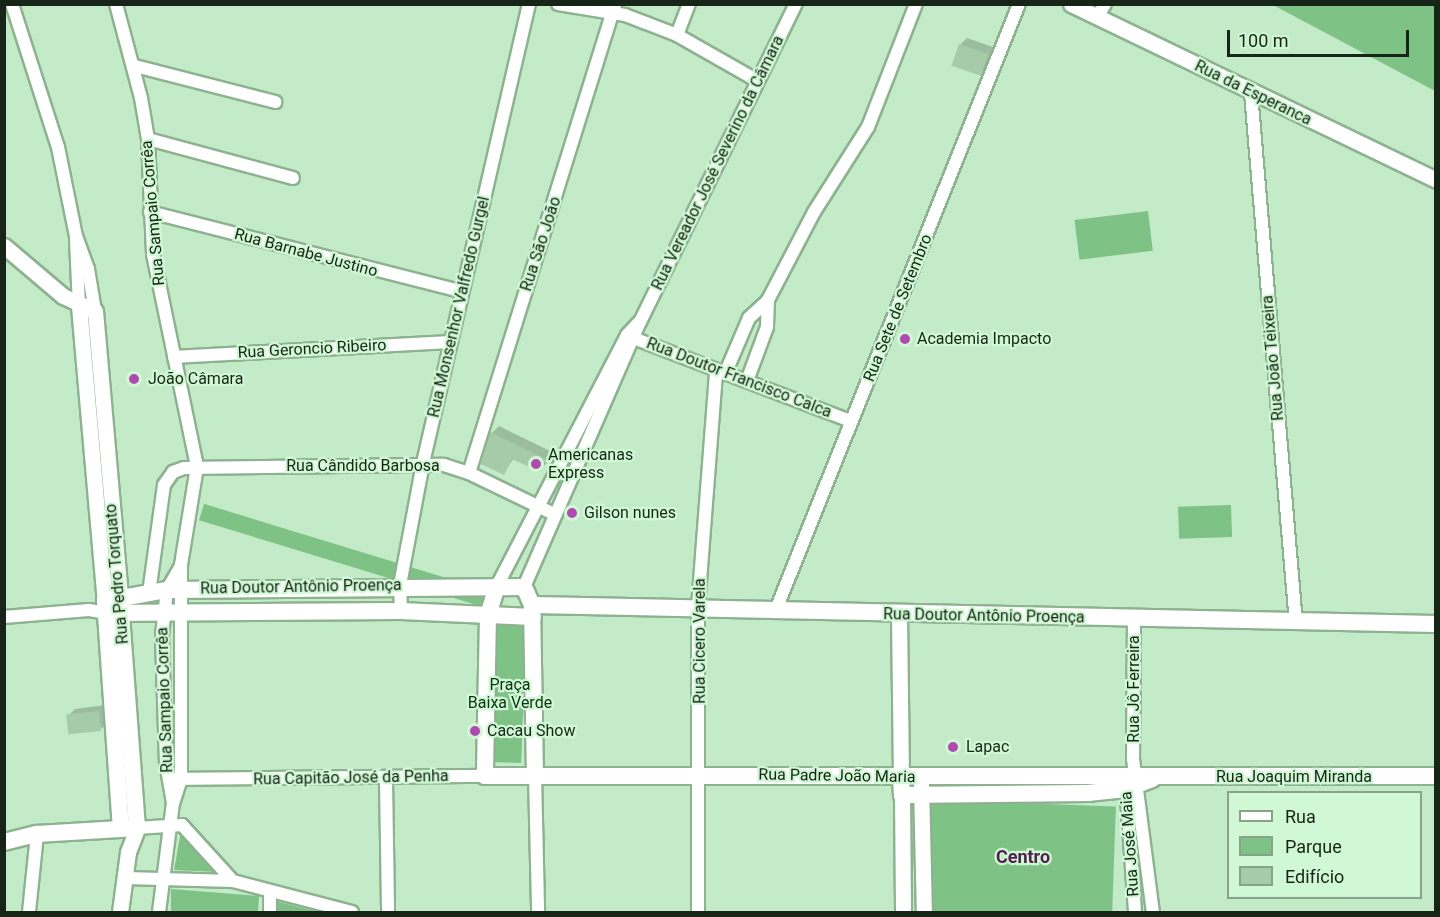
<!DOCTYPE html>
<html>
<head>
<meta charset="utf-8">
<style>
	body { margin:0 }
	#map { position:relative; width:1440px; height:917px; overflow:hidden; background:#c4ebc7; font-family:Roboto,sans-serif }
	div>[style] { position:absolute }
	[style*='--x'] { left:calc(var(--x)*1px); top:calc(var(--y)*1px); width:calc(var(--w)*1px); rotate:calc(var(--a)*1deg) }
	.green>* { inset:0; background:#7ec286; transform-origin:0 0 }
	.shadow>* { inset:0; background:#0003 }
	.building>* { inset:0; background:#a5cba9; transform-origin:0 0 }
	.roads { filter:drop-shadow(2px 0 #8db290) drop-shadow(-2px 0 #8db290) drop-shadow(0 2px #8db290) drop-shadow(0 -2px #8db290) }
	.minor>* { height:12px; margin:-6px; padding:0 6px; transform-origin:6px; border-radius:6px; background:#fff }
	.tertiary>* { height:15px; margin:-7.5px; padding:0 7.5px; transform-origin:7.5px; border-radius:7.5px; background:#fff }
	.secondary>* { height:16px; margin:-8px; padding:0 8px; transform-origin:8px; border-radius:8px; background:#fff }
	.dots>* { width:16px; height:16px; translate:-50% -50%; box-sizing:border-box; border:3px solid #d1f8d4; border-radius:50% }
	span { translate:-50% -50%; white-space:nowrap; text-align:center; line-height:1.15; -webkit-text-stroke:4.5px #d1f8d4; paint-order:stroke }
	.street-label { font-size:16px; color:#172518 }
	.poi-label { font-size:16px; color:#172518 }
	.left { translate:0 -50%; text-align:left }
	.park-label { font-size:16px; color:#0a3313 }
	.neighbourhood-label { font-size:18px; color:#512051; font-weight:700 }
	.frame { position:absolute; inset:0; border:6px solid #172518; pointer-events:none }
	.legend { position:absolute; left:1227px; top:791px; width:195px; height:108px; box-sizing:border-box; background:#d1f8d4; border:2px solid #87a489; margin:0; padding:8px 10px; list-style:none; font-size:18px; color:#172518 }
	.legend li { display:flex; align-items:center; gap:12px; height:30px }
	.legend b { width:30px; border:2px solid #87a489 }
	.scale { position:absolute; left:1227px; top:30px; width:182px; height:27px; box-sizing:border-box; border:3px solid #172518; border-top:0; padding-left:8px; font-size:18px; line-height:21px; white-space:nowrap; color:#172518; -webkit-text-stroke:4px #d1f8d4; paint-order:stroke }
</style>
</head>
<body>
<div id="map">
	<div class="green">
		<div style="clip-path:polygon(1273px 5px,1435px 5px,1435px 91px)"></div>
		<div style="left:1148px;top:211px;width:40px;height:74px;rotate:83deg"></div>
		<div style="left:1231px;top:505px;width:32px;height:53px;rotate:88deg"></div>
		<div style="left:489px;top:591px;width:17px;height:298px;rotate:107deg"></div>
		<div style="left:493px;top:625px;width:33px;height:137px;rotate:2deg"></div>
		<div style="left:931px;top:800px;width:185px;height:112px;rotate:2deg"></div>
		<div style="clip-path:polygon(181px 831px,201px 856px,217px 872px,174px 870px)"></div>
		<div style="clip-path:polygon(171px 889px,259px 896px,258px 912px,171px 912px)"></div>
		<div style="clip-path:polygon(275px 901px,319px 912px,275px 912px)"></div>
	</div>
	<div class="shadow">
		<div style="clip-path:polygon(967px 38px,993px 47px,987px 67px,980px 74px,960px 45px)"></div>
		<div style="clip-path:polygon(499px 426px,552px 452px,546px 464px,539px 470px,514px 458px,504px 473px,482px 463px,492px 433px)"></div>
		<div style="clip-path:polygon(105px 705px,107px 723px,100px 730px,68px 716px,75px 709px)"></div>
	</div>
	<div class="building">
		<div style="left:959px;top:44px;width:31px;height:23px;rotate:19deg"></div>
		<div style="clip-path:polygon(490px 432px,546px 459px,540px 472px,512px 459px,504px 475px,481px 464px)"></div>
		<div style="left:99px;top:711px;width:20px;height:33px;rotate:84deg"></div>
	</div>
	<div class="roads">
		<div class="minor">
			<div style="--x:12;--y:4;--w:150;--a:72.2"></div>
			<div style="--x:58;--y:147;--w:91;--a:78.6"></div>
			<div style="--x:76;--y:236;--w:35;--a:70"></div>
			<div style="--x:88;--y:269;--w:43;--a:80.5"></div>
			<div style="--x:116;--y:4;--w:97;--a:75.1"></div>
			<div style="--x:141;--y:98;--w:42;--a:80.3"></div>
			<div style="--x:148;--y:139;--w:115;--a:87.5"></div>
			<div style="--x:153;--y:254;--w:217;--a:78.3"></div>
			<div style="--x:197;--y:467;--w:99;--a:99.3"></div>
			<div style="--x:181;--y:565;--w:214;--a:90"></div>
			<div style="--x:181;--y:779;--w:25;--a:108"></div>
			<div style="--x:558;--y:4;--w:68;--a:9.3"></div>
			<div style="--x:625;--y:15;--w:22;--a:21"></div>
			<div style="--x:646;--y:23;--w:33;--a:21"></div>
			<div style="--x:677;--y:35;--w:93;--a:29.6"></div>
			<div style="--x:1097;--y:17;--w:15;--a:-58"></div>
			<div style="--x:677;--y:35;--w:33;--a:-69"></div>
			<div style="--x:135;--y:66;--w:145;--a:14.4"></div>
			<div style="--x:1251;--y:93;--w:532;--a:85.15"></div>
			<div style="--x:148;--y:139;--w:150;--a:15.1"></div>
			<div style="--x:150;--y:212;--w:321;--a:14.3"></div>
			<div style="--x:76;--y:240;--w:66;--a:87.4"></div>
			<div style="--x:628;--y:336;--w:239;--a:20.9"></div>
			<div style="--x:174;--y:357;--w:275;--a:-3.1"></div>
			<div style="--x:725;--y:374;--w:61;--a:-66.8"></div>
			<div style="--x:749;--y:318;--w:26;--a:-43"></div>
			<div style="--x:768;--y:300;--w:99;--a:-62.4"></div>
			<div style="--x:814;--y:212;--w:101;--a:-57.6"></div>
			<div style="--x:868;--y:127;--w:132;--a:-68.7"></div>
			<div style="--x:747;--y:381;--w:58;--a:-69.7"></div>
			<div style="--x:767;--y:327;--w:27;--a:-88"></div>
			<div style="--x:469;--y:473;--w:491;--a:-72.7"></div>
			<div style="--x:497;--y:586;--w:283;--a:-62.6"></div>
			<div style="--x:627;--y:335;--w:16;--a:-47"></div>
			<div style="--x:524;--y:587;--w:289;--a:-66.4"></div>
			<div style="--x:640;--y:322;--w:354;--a:-63.9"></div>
			<div style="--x:149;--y:593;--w:109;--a:-82.1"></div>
			<div style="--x:164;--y:485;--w:16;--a:-55"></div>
			<div style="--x:173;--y:472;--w:12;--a:-20"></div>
			<div style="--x:184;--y:468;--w:260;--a:-0.7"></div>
			<div style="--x:444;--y:465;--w:26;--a:18"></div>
			<div style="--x:469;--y:473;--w:94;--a:25.8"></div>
			<div style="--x:401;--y:611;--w:26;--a:-92"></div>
			<div style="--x:400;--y:585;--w:124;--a:-79.3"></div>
			<div style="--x:423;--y:463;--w:471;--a:-77"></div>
			<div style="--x:775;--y:612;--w:655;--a:-68.13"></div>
			<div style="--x:4;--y:617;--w:85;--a:-4.7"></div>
			<div style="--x:89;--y:610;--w:17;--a:10"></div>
			<div style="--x:1134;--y:619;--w:140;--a:90.4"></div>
			<div style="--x:1133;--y:759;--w:154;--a:82.6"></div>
			<div style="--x:535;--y:775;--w:137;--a:88.7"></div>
			<div style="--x:174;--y:779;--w:311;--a:-0.6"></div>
			<div style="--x:386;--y:780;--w:132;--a:89.1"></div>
			<div style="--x:1126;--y:783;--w:129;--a:86"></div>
			<div style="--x:137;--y:828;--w:45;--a:-3.8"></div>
			<div style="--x:182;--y:825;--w:76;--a:47.7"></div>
			<div style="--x:126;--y:878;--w:107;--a:1.6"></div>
			<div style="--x:233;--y:881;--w:123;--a:14.6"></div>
			<div style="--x:29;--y:912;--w:78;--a:-84.1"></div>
			<div style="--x:159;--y:912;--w:110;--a:-82.7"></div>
			<div style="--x:173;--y:803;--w:41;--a:-99.9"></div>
			<div style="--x:166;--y:763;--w:128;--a:-91.8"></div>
			<div style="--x:162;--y:635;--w:45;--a:-83.7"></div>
			<div style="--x:167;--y:590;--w:28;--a:-60"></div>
			<div style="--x:270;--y:912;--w:20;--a:-90"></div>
			<div style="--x:698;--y:912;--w:305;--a:-90"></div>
			<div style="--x:698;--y:607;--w:237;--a:-85.6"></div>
		</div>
		<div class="tertiary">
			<div style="--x:1071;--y:4;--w:405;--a:25.7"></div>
			<div style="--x:4;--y:246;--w:77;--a:40.3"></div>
			<div style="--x:63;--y:296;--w:35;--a:25"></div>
			<div style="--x:95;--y:311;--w:287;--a:85"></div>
			<div style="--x:79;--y:306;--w:296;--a:85"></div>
			<div style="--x:899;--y:614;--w:163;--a:89.3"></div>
			<div style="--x:921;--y:784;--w:128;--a:88.7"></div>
			<div style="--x:902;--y:795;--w:117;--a:89.5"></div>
			<div style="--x:120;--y:912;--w:61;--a:-82.4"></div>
			<div style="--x:128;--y:852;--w:26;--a:-69"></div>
		</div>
		<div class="secondary">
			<div style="--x:497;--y:586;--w:30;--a:107"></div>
			<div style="--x:488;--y:615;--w:161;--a:91.1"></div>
			<div style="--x:485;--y:776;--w:951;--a:0"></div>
			<div style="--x:532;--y:605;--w:904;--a:1.2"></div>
			<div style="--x:106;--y:613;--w:295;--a:-0.4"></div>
			<div style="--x:401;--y:611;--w:132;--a:2.6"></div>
			<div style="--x:901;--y:777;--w:18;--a:87"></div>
			<div style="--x:902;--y:795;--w:186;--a:-0.6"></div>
			<div style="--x:1088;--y:793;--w:38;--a:-6"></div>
			<div style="--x:1126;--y:789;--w:28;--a:-21"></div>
			<div style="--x:121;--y:829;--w:229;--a:-94"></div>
			<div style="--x:105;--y:601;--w:63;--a:-10.1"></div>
			<div style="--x:167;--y:590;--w:357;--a:-0.5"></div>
			<div style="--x:524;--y:587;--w:20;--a:66"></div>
			<div style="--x:532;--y:605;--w:170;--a:89"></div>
			<div style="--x:4;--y:842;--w:34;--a:-14"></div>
			<div style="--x:37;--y:834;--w:100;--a:-3.4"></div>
			<div style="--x:137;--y:828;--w:228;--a:-94.3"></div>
		</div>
	</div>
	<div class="dots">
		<div style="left:905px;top:339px;background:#af4ab0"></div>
		<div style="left:134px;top:379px;background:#af4ab0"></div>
		<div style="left:536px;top:464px;background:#af4ab0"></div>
		<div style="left:572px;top:513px;background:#af4ab0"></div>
		<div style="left:475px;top:731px;background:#af4ab0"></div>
		<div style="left:953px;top:747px;background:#af4ab0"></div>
	</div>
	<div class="street-label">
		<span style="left:1253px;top:93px;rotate:26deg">Rua da Esperanca</span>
		<span style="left:718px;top:163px;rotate:-64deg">Rua Vereador José Severino da Câmara</span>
		<span style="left:153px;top:213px;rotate:-95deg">Rua Sampaio Corrêa</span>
		<span style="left:541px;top:244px;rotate:-72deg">Rua São João</span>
		<span style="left:306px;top:253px;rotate:15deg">Rua Barnabe Justino</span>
		<span style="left:459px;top:307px;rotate:-77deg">Rua Monsenhor Valfredo Gurgel</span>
		<span style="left:898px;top:308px;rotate:-68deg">Rua Sete de Setembro</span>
		<span style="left:312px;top:349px;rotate:-3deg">Rua Geroncio Ribeiro</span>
		<span style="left:1273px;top:358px;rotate:-95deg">Rua João Teixeira</span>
		<span style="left:739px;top:378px;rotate:21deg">Rua Doutor Francisco Calca</span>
		<span style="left:363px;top:466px">Rua Cândido Barbosa</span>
		<span style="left:117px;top:574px;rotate:-95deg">Rua Pedro Torquato</span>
		<span style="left:301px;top:587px;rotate:-1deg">Rua Doutor Antônio Proença</span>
		<span style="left:984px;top:616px;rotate:1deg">Rua Doutor Antônio Proença</span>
		<span style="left:700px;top:641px;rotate:-90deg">Rua Cicero Varela</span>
		<span style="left:1134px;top:689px;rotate:-90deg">Rua Jô Ferreira</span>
		<span style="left:165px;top:700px;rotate:-92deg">Rua Sampaio Corrêa</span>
		<span style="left:837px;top:776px;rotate:1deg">Rua Padre João Maria</span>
		<span style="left:1294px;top:777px">Rua Joaquim Miranda</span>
		<span style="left:351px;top:778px;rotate:-1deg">Rua Capitão José da Penha</span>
		<span style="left:1130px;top:844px;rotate:-94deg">Rua José Maia</span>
	</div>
	<div class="poi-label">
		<span class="left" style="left:917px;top:339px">Academia Impacto</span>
		<span class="left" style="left:148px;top:379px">João Câmara</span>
		<span class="left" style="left:548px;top:464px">Americanas<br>Express</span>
		<span class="left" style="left:584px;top:513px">Gilson nunes</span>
		<span class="left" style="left:487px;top:731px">Cacau Show</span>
		<span class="left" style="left:966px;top:747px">Lapac</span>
	</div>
	<div class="park-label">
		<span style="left:510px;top:694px">Praça<br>Baixa Verde</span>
	</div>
	<div class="neighbourhood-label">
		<span style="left:1023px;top:857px">Centro</span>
	</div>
	<div class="frame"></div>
	<ul class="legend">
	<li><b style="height:8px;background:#fff"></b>Rua</li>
	<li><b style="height:16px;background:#7ec286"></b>Parque</li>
	<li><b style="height:16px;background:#a5cba9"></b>Edifício</li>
	</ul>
	<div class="scale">100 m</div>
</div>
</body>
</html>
